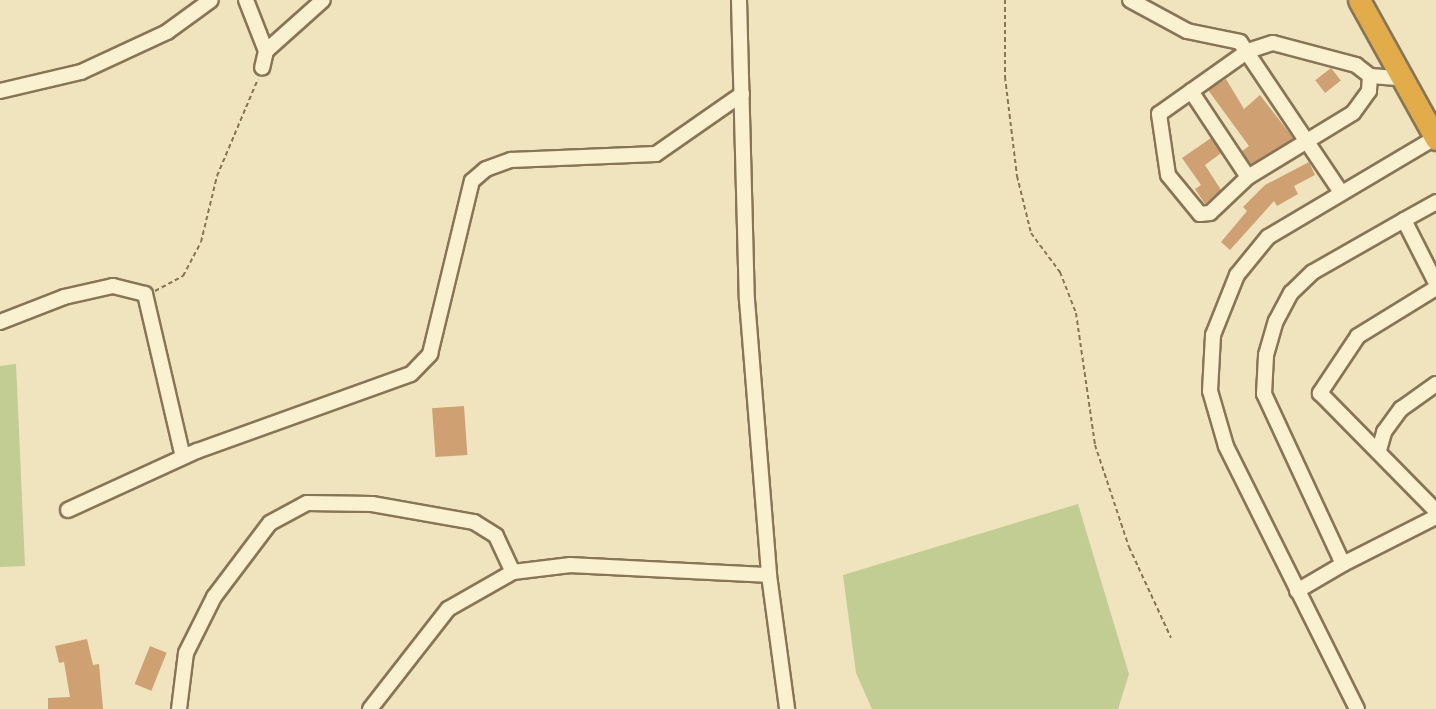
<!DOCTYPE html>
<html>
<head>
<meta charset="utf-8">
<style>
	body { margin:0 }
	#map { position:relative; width:1436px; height:709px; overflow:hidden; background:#efe4be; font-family:"Libre Baskerville",serif }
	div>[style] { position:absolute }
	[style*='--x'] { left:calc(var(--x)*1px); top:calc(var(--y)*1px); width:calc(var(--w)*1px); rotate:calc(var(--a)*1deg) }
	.green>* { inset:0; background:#c1cd92 }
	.building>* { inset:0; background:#cfa072; transform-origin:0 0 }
	.path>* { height:2px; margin-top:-1px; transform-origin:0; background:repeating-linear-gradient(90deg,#887556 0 4.5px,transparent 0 7.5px) }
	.roads { filter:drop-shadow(2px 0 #887556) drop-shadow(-2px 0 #887556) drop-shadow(0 2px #887556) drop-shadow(0 -2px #887556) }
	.minor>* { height:14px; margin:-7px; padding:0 7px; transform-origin:7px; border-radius:7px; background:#faf1d1 }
	.highway>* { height:21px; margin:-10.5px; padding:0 10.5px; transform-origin:10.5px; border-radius:10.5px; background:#e3ac4a }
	span { translate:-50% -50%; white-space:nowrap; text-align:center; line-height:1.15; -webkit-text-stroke:5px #f6eecd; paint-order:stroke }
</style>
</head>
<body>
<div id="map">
	<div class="green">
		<div style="clip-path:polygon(16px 364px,25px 566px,0 567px,0 366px)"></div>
		<div style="clip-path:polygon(1078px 504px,1129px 674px,1118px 709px,872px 709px,856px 673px,843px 575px)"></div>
	</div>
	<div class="building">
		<div style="left:1331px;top:68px;width:16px;height:20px;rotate:52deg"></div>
		<div style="clip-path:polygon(1226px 79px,1244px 109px,1260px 95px,1294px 139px,1251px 165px,1242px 151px,1249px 146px,1208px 90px)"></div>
		<div style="clip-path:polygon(1211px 138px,1221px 153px,1205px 165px,1221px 190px,1205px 204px,1195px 189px,1201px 185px,1182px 158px)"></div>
		<div style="clip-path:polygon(1309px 162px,1315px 175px,1294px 186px,1298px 194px,1277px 206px,1274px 201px,1230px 250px,1221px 242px,1247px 211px,1243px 207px,1265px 185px)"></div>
		<div style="left:464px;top:406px;width:49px;height:32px;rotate:86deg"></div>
		<div style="clip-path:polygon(87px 639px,93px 665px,99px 664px,103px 709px,48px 709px,48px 698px,70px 697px,64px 662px,59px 663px,55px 646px)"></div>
		<div style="left:150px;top:646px;width:18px;height:41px;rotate:22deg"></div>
	</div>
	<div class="path">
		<div style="--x:1005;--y:0;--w:77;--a:90"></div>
		<div style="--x:1005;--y:77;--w:100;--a:83.1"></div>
		<div style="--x:1017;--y:176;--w:59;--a:76.2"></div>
		<div style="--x:1031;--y:233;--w:49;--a:53.4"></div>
		<div style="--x:1060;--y:272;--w:44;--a:68.7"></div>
		<div style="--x:1076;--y:313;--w:133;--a:81.8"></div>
		<div style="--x:1095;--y:445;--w:108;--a:71.6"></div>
		<div style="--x:1129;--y:547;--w:100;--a:65.2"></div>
		<div style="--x:155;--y:291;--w:32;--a:-28"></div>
		<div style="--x:183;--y:276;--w:38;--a:-62"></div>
		<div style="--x:201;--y:242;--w:68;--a:-76.4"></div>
		<div style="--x:217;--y:176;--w:105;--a:-67.1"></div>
	</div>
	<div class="roads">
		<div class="minor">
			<div style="--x:246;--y:0;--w:55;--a:68.6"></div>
			<div style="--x:266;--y:51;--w:17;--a:103"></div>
			<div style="--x:739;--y:0;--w:300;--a:88.5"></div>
			<div style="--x:747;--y:300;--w:276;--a:85.4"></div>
			<div style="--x:769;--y:575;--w:135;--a:82.3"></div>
			<div style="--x:1130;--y:0;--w:65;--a:28.5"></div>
			<div style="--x:1187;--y:31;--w:54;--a:11.7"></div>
			<div style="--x:1240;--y:42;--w:179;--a:56.1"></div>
			<div style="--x:266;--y:51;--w:76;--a:-41.8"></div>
			<div style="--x:1370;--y:76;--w:15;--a:94"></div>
			<div style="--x:1369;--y:91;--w:27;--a:126"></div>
			<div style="--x:1353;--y:113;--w:123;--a:148.6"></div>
			<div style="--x:1248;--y:177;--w:52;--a:136.5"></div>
			<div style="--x:1210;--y:213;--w:10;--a:174"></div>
			<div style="--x:1200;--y:214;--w:50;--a:-129.4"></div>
			<div style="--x:1168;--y:175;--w:62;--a:-98.4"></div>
			<div style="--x:1159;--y:114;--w:109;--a:-35.3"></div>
			<div style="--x:1248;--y:51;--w:26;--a:-18"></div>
			<div style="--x:1273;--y:43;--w:86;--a:14.8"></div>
			<div style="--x:1356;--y:65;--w:18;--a:38"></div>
			<div style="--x:1370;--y:76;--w:31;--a:4"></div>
			<div style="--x:0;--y:91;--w:83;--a:-13.2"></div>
			<div style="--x:81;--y:72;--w:95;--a:-24.9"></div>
			<div style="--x:167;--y:32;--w:54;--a:-36"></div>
			<div style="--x:1191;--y:91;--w:103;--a:56.5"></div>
			<div style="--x:1404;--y:220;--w:37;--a:-29"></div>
			<div style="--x:1436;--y:288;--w:92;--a:148.4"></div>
			<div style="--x:1358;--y:336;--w:69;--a:123.7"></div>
			<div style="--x:1320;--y:393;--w:165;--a:45.5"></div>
			<div style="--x:0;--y:322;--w:69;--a:-21.3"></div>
			<div style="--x:64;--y:297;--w:50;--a:-12.7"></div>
			<div style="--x:113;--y:286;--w:33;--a:14"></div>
			<div style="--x:145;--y:294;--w:167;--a:76.9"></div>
			<div style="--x:1379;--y:450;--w:19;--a:-74"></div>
			<div style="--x:1384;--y:432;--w:29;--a:-54"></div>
			<div style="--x:1401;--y:409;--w:43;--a:-35.5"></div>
			<div style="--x:68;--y:510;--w:142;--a:-24.6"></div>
			<div style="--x:197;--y:451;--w:227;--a:-19.8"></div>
			<div style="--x:411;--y:374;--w:28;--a:-46"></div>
			<div style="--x:430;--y:354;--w:178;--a:-76.4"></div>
			<div style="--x:472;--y:181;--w:18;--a:-41"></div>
			<div style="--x:486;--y:169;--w:27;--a:-20"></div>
			<div style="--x:511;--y:160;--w:145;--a:-2.4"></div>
			<div style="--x:656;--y:154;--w:105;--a:-34.9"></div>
			<div style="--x:1343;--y:564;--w:104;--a:-26.8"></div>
			<div style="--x:1297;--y:591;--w:53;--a:-30.4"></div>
			<div style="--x:1343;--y:564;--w:187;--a:-114.9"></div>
			<div style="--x:1264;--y:394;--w:39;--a:-87"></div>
			<div style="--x:1266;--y:355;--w:35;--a:-74"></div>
			<div style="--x:1276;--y:321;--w:32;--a:-62"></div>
			<div style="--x:1291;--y:293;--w:30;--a:-44"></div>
			<div style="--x:1313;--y:272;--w:105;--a:-29.7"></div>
			<div style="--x:1404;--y:220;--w:71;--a:63.1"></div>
			<div style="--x:179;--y:709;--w:56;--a:-82.9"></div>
			<div style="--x:186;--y:653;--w:63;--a:-63.4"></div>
			<div style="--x:214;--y:597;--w:93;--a:-52.9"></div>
			<div style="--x:270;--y:523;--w:42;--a:-28.4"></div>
			<div style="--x:307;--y:503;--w:65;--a:0.9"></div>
			<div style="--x:372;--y:504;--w:104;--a:10"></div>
			<div style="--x:474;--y:522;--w:26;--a:32"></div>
			<div style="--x:496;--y:536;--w:40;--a:65"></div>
			<div style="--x:370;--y:709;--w:127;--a:-52"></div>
			<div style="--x:448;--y:609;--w:75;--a:-29.6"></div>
			<div style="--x:513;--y:572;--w:58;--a:-6.9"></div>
			<div style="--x:571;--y:565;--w:198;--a:2.9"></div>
			<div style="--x:1357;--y:709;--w:294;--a:-116.5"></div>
			<div style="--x:1226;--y:446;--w:57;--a:-106.2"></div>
			<div style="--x:1210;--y:391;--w:56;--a:-86.9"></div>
			<div style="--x:1213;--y:335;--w:65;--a:-68.2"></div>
			<div style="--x:1237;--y:275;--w:49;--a:-50.8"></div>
			<div style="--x:1268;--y:237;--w:194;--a:-30.7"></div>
		</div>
		<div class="highway">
			<div style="--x:1359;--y:0;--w:159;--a:61"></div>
		</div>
	</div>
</div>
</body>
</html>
